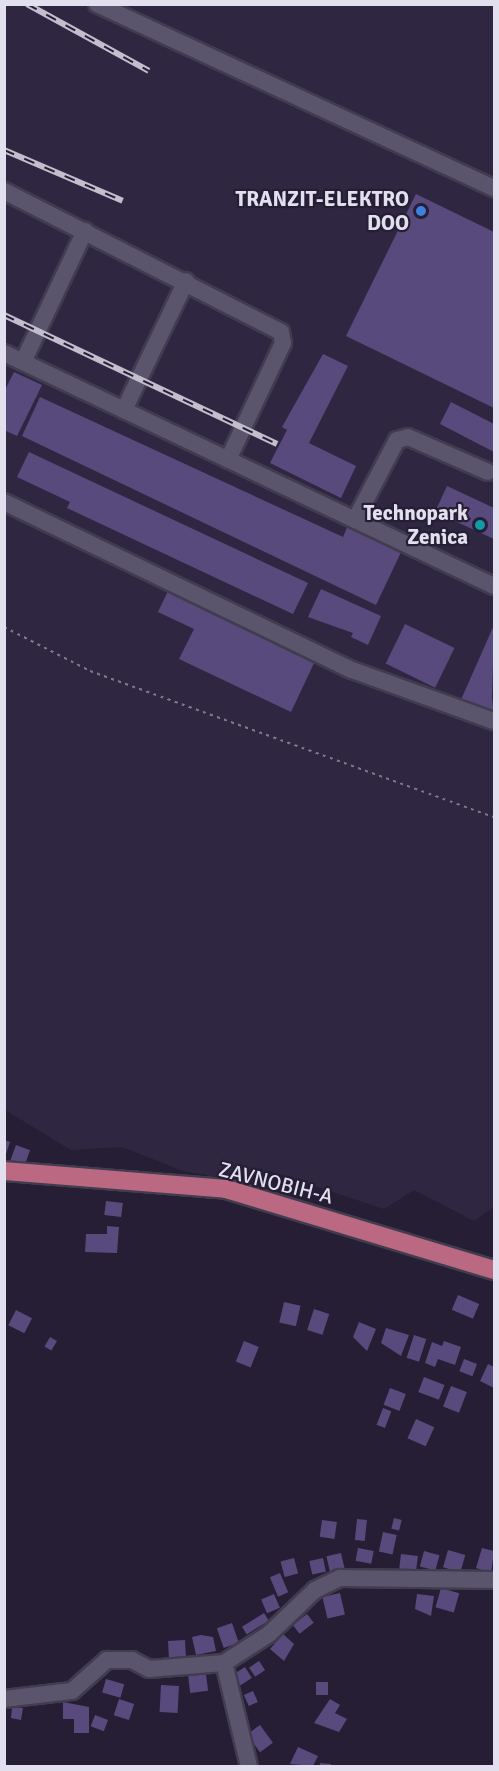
<!DOCTYPE html>
<html>
<head>
<meta charset="utf-8">
<style>
	body { margin:0 }
	#map { position:relative; width:499px; height:1771px; overflow:hidden; background:#251e34; font-family:Signika,sans-serif }
	div>[style] { position:absolute }
	[style*='--x'] { left:calc(var(--x)*1px); top:calc(var(--y)*1px); width:calc(var(--w)*1px); rotate:calc(var(--a)*1deg) }
	.built>* { inset:0; background:#2f2742 }
	.building>* { inset:0; background:#594a7d; transform-origin:0 0 }
	.path>* { height:2px; margin-top:-1px; transform-origin:0; background:repeating-linear-gradient(90deg,#7f798c 0 3px,transparent 0 7.5px) }
	.roads { filter:drop-shadow(2px 0 #413c4e) drop-shadow(-2px 0 #413c4e) drop-shadow(0 2px #413c4e) drop-shadow(0 -2px #413c4e) }
	.minor>* { height:16px; margin:-8px; padding:0 8px; transform-origin:8px; border-radius:8px; background:#5a546c }
	.major>* { height:18px; margin:-9px; padding:0 9px; transform-origin:9px; border-radius:9px; background:#bb6883 }
	.rail>* { height:6px; margin-top:-3px; transform-origin:0; background:repeating-linear-gradient(90deg,#251e34 0 11px,#c2bece 0 22px); box-sizing:border-box; border-block:2px solid #c2bece }
	.dots>* { width:16px; height:16px; translate:-50% -50%; box-sizing:border-box; border:3px solid #251e34; border-radius:50% }
	span { translate:-50% -50%; white-space:nowrap; text-align:center; line-height:1.15; -webkit-text-stroke:4.5px #251e34; paint-order:stroke }
	.poi-label { font-size:21px; color:#e2dfee; font-weight:700 }
	.right { translate:-100% -50%; text-align:right }
	.street-label { font-size:21px; color:#e2dfee }
	.frame { position:absolute; inset:0; border:6px solid #e2dfee; pointer-events:none }
</style>
</head>
<body>
<div id="map">
	<div class="built">
		<div style="clip-path:polygon(5px 5px,494px 5px,494px 1207px,474px 1221px,414px 1190px,384px 1209px,270px 1171px,250px 1183px,183px 1171px,122px 1147px,71px 1150px,5px 1110px)"></div>
	</div>
	<div class="building">
		<div style="clip-path:polygon(416px 194px,494px 232px,494px 408px,346px 336px)"></div>
		<div style="clip-path:polygon(323px 354px,348px 366px,309px 443px,356px 466px,341px 498px,270px 463px,287px 430px,282px 427px)"></div>
		<div style="clip-path:polygon(14px 372px,42px 385px,17px 436px,4px 430px,4px 392px)"></div>
		<div style="clip-path:polygon(40px 397px,343px 537px,349px 523px,403px 548px,376px 605px,22px 436px)"></div>
		<div style="clip-path:polygon(451px 402px,494px 424px,494px 452px,440px 424px)"></div>
		<div style="clip-path:polygon(29px 452px,308px 583px,293px 614px,67px 508px,70px 502px,17px 477px)"></div>
		<div style="clip-path:polygon(447px 486px,494px 508px,494px 539px,435px 512px)"></div>
		<div style="clip-path:polygon(321px 589px,381px 616px,368px 645px,351px 637px,353px 633px,308px 617px)"></div>
		<div style="clip-path:polygon(168px 591px,315px 661px,291px 712px,179px 659px,194px 629px,158px 612px)"></div>
		<div style="left:405px;top:624px;width:55px;height:44px;rotate:26deg"></div>
		<div style="clip-path:polygon(494px 625px,492px 697px,494px 718px,460px 702px)"></div>
		<div style="clip-path:polygon(4px 1140px,10px 1142px,5px 1157px,4px 1156px)"></div>
		<div style="left:16px;top:1145px;width:15px;height:17px;rotate:20deg"></div>
		<div style="left:106px;top:1201px;width:17px;height:14px;rotate:7deg"></div>
		<div style="clip-path:polygon(107px 1226px,119px 1227px,117px 1253px,85px 1252px,86px 1234px,107px 1234px)"></div>
		<div style="left:458px;top:1295px;width:23px;height:16px;rotate:23deg"></div>
		<div style="left:284px;top:1302px;width:17px;height:21px;rotate:13deg"></div>
		<div style="left:314px;top:1309px;width:16px;height:22px;rotate:18deg"></div>
		<div style="left:16px;top:1310px;width:18px;height:17px;rotate:27deg"></div>
		<div style="clip-path:polygon(359px 1322px,376px 1329px,367px 1351px,353px 1337px)"></div>
		<div style="clip-path:polygon(386px 1328px,409px 1335px,401px 1356px,381px 1343px)"></div>
		<div style="left:414px;top:1335px;width:13px;height:24px;rotate:18deg"></div>
		<div style="left:50px;top:1337px;width:8px;height:11px;rotate:30deg"></div>
		<div style="left:244px;top:1341px;width:16px;height:22px;rotate:22deg"></div>
		<div style="clip-path:polygon(444px 1341px,461px 1347px,455px 1365px,438px 1359px,435px 1367px,425px 1363px,432px 1342px,442px 1346px)"></div>
		<div style="left:464px;top:1359px;width:14px;height:13px;rotate:21deg"></div>
		<div style="clip-path:polygon(488px 1364px,494px 1367px,494px 1388px,480px 1381px)"></div>
		<div style="left:424px;top:1377px;width:22px;height:16px;rotate:21deg"></div>
		<div style="left:451px;top:1386px;width:17px;height:22px;rotate:21deg"></div>
		<div style="left:390px;top:1388px;width:17px;height:18px;rotate:21deg"></div>
		<div style="left:383px;top:1408px;width:9px;height:18px;rotate:21deg"></div>
		<div style="left:416px;top:1419px;width:20px;height:21px;rotate:24deg"></div>
		<div style="left:394px;top:1518px;width:8px;height:11px;rotate:14deg"></div>
		<div style="left:357px;top:1519px;width:10px;height:21px;rotate:6deg"></div>
		<div style="left:322px;top:1520px;width:15px;height:17px;rotate:8deg"></div>
		<div style="left:383px;top:1532px;width:14px;height:20px;rotate:12deg"></div>
		<div style="left:358px;top:1548px;width:16px;height:13px;rotate:11deg"></div>
		<div style="clip-path:polygon(482px 1548px,494px 1551px,491px 1573px,476px 1568px)"></div>
		<div style="left:448px;top:1550px;width:18px;height:18px;rotate:16deg"></div>
		<div style="left:424px;top:1551px;width:16px;height:16px;rotate:15deg"></div>
		<div style="left:341px;top:1553px;width:17px;height:15px;rotate:77deg"></div>
		<div style="left:401px;top:1554px;width:17px;height:15px;rotate:7deg"></div>
		<div style="left:294px;top:1558px;width:16px;height:14px;rotate:75deg"></div>
		<div style="left:323px;top:1558px;width:14px;height:14px;rotate:78deg"></div>
		<div style="left:280px;top:1573px;width:21px;height:11px;rotate:67deg"></div>
		<div style="left:441px;top:1588px;width:19px;height:20px;rotate:16deg"></div>
		<div style="left:340px;top:1593px;width:22px;height:18px;rotate:77deg"></div>
		<div style="left:274px;top:1594px;width:15px;height:14px;rotate:67deg"></div>
		<div style="clip-path:polygon(417px 1594px,434px 1596px,431px 1616px,415px 1609px)"></div>
		<div style="left:264px;top:1613px;width:9px;height:26px;rotate:58deg"></div>
		<div style="left:307px;top:1614px;width:11px;height:18px;rotate:52deg"></div>
		<div style="left:232px;top:1623px;width:21px;height:16px;rotate:71deg"></div>
		<div style="clip-path:polygon(283px 1634px,294px 1644px,284px 1661px,270px 1649px)"></div>
		<div style="clip-path:polygon(201px 1635px,213px 1637px,216px 1651px,196px 1655px,192px 1637px)"></div>
		<div style="left:185px;top:1640px;width:21px;height:17px;rotate:87deg"></div>
		<div style="left:259px;top:1661px;width:11px;height:12px;rotate:56deg"></div>
		<div style="left:245px;top:1667px;width:13px;height:14px;rotate:58deg"></div>
		<div style="left:206px;top:1674px;width:17px;height:18px;rotate:83deg"></div>
		<div style="left:106px;top:1679px;width:19px;height:14px;rotate:16deg"></div>
		<div style="left:316px;top:1682px;width:12px;height:13px"></div>
		<div style="left:161px;top:1685px;width:18px;height:27px;rotate:3deg"></div>
		<div style="left:253px;top:1691px;width:12px;height:10px;rotate:66deg"></div>
		<div style="left:119px;top:1699px;width:16px;height:17px;rotate:18deg"></div>
		<div style="clip-path:polygon(330px 1699px,340px 1705px,335px 1713px,347px 1719px,339px 1732px,314px 1723px)"></div>
		<div style="clip-path:polygon(63px 1702px,89px 1707px,89px 1733px,74px 1733px,74px 1719px,63px 1719px)"></div>
		<div style="clip-path:polygon(12px 1707px,23px 1708px,21px 1720px,11px 1718px)"></div>
		<div style="left:95px;top:1715px;width:14px;height:12px;rotate:21deg"></div>
		<div style="left:260px;top:1725px;width:22px;height:16px;rotate:54deg"></div>
		<div style="clip-path:polygon(298px 1747px,318px 1756px,313px 1766px,290px 1764px)"></div>
		<div style="clip-path:polygon(320px 1763px,331px 1764px,331px 1766px,320px 1766px)"></div>
	</div>
	<div class="path">
		<div style="--x:4;--y:627;--w:97;--a:27.1"></div>
		<div style="--x:90;--y:671;--w:430;--a:19.9"></div>
	</div>
	<div class="roads">
		<div class="minor">
			<div style="--x:97;--y:4;--w:438;--a:24.9"></div>
			<div style="--x:4;--y:191;--w:311;--a:27"></div>
			<div style="--x:281;--y:332;--w:11;--a:80"></div>
			<div style="--x:283;--y:343;--w:129;--a:115.2"></div>
			<div style="--x:4;--y:353;--w:543;--a:25.43"></div>
			<div style="--x:23;--y:362;--w:145;--a:-64.7"></div>
			<div style="--x:124;--y:410;--w:143;--a:-64.3"></div>
			<div style="--x:4;--y:502;--w:386;--a:25.8"></div>
			<div style="--x:352;--y:670;--w:151;--a:19.8"></div>
			<div style="--x:355;--y:520;--w:90;--a:-62.3"></div>
			<div style="--x:397;--y:440;--w:11;--a:-15"></div>
			<div style="--x:408;--y:437;--w:87;--a:23.6"></div>
			<div style="--x:224;--y:1663;--w:106;--a:76.4"></div>
			<div style="--x:4;--y:1699;--w:68;--a:-6.7"></div>
			<div style="--x:72;--y:1691;--w:47;--a:-41.5"></div>
			<div style="--x:107;--y:1660;--w:25;--a:0"></div>
			<div style="--x:132;--y:1660;--w:19;--a:28"></div>
			<div style="--x:149;--y:1669;--w:75;--a:-4.6"></div>
			<div style="--x:224;--y:1663;--w:54;--a:-32.8"></div>
			<div style="--x:269;--y:1634;--w:64;--a:-43.7"></div>
			<div style="--x:315;--y:1590;--w:28;--a:-26"></div>
			<div style="--x:340;--y:1578;--w:154;--a:0.7"></div>
		</div>
		<div class="major">
			<div style="--x:4;--y:1171;--w:223;--a:4.6"></div>
			<div style="--x:226;--y:1189;--w:280;--a:16.8"></div>
		</div>
	</div>
	<div class="rail">
		<div style="--x:27;--y:4;--w:139;--a:28.8"></div>
		<div style="--x:4;--y:150;--w:129;--a:23.2"></div>
		<div style="--x:4;--y:315;--w:302;--a:25.3"></div>
	</div>
	<div class="dots">
		<div style="left:421px;top:211px;background:#3f7fe0"></div>
		<div style="left:480px;top:525px;background:#0f9aa8"></div>
	</div>
	<div class="poi-label">
		<span class="right" style="left:409px;top:211px">TRANZIT-ELEKTRO<br>DOO</span>
		<span class="right" style="left:468px;top:525px">Technopark<br>Zenica</span>
	</div>
	<div class="street-label">
		<span style="left:276px;top:1183px;rotate:14deg">ZAVNOBIH-A</span>
	</div>
	<div class="frame"></div>
</div>
</body>
</html>
